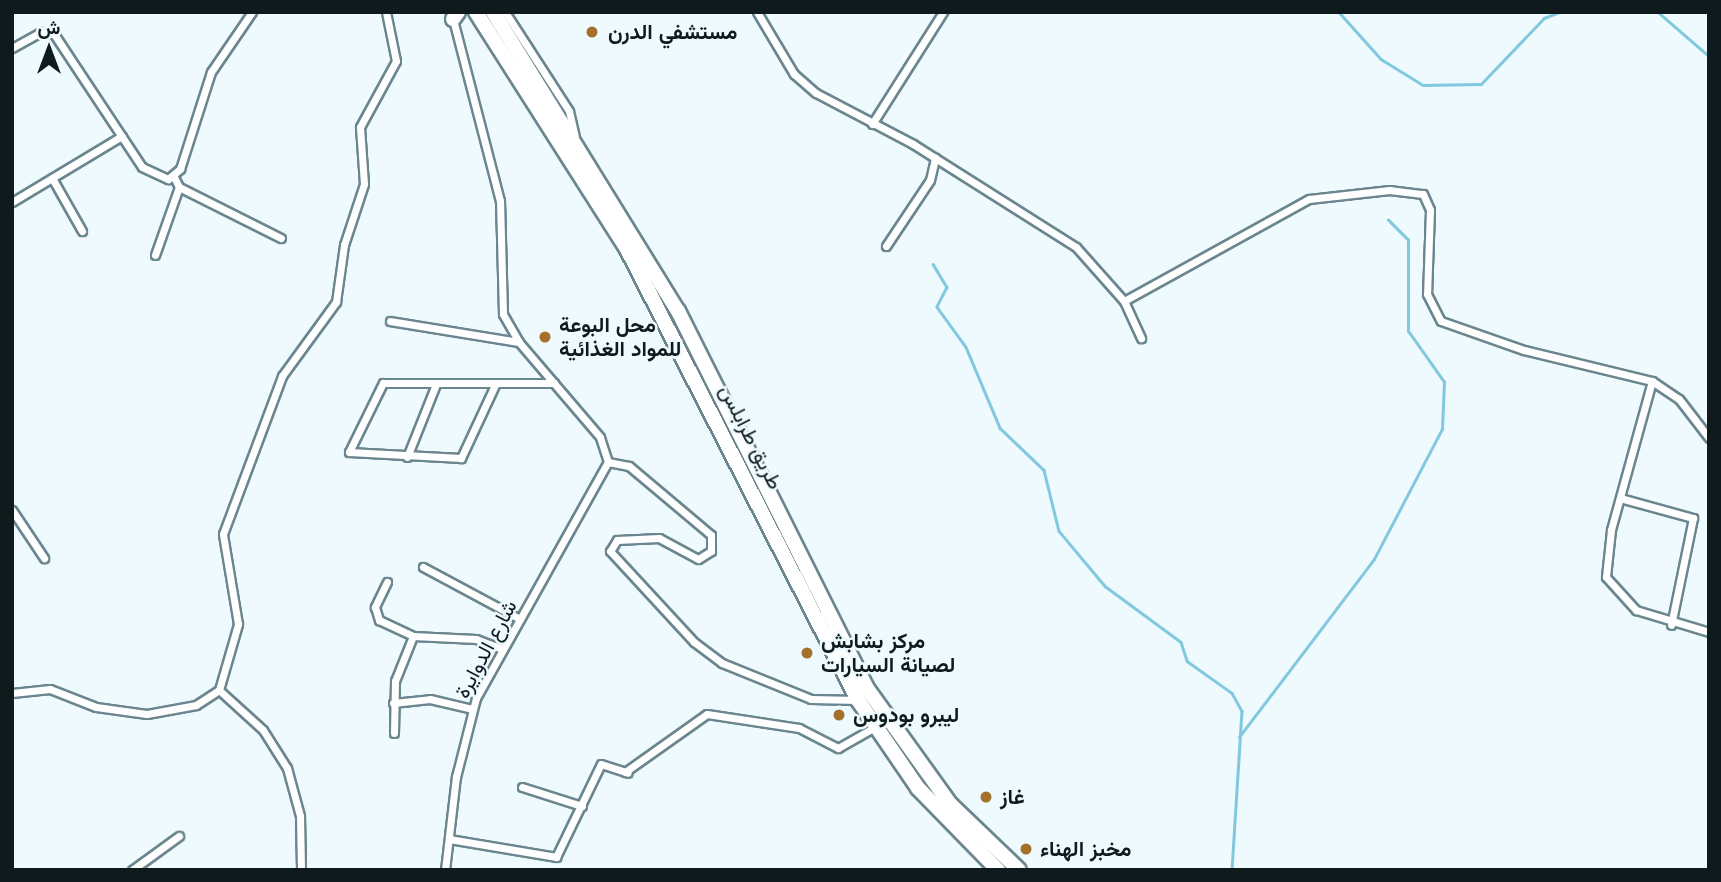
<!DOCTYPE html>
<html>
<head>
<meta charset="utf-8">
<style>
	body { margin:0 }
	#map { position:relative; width:1721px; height:882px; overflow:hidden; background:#eefafe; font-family:Montserrat,Vazirmatn,sans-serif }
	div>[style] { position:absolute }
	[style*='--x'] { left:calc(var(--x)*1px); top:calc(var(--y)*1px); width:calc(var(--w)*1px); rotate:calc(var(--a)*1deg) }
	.stream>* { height:2.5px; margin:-1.25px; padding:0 1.25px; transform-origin:1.25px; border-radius:1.25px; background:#82c8df }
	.roads { filter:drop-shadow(2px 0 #6b868f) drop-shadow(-2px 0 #6b868f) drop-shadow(0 2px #6b868f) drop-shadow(0 -2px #6b868f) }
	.street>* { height:7px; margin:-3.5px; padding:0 3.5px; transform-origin:3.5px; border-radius:3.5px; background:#fff }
	.highway>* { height:14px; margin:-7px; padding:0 7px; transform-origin:7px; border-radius:7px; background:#fff }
	.dots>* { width:19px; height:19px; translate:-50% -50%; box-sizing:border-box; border:4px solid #eefafe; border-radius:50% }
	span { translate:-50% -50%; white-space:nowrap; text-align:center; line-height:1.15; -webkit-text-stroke:5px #eefafe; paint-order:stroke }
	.poi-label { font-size:21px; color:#0f1a1d; font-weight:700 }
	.left { translate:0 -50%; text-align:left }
	.street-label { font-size:21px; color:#0f1a1d }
	.frame { position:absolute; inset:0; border:14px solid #0f1a1d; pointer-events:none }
	.north { position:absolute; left:14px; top:14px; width:70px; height:70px; -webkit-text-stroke:5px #eefafe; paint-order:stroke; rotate:0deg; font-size:19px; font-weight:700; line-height:28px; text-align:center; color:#0f1a1d }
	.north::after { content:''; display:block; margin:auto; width:24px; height:32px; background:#0f1a1d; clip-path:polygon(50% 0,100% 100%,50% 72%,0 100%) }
</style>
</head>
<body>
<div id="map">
	<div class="stream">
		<div style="--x:1339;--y:12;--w:63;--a:48.2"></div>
		<div style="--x:1381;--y:59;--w:49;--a:31.8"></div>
		<div style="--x:1423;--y:85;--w:58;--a:-1"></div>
		<div style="--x:1481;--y:84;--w:91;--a:-46.3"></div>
		<div style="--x:1544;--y:18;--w:17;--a:-21"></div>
		<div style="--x:1658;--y:12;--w:67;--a:40.8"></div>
		<div style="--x:933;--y:264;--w:27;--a:59"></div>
		<div style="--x:947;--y:287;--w:22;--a:117"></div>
		<div style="--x:937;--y:307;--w:49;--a:54.1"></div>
		<div style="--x:966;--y:347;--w:88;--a:67.2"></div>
		<div style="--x:1000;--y:428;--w:61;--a:43.7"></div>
		<div style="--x:1044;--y:470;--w:63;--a:76.2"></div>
		<div style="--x:1059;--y:531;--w:72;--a:50.1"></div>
		<div style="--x:1105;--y:586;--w:94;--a:36.4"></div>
		<div style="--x:1181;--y:642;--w:20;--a:72"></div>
		<div style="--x:1187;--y:661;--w:55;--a:35.4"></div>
		<div style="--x:1232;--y:693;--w:21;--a:61"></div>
		<div style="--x:1242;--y:711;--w:159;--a:93.6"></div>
		<div style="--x:1239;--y:737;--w:223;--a:-52.8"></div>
		<div style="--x:1374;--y:559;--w:147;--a:-62.4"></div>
		<div style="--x:1442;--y:429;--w:47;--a:-87.6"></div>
		<div style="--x:1444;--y:382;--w:62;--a:-125.2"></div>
		<div style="--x:1408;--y:331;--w:91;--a:-90"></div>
		<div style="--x:1408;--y:240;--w:28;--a:-135"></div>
	</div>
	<div class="roads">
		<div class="street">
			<div style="--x:505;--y:12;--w:118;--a:57.1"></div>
			<div style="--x:569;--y:111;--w:26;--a:77"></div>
			<div style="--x:757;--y:12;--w:72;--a:59.2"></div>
			<div style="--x:794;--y:74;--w:29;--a:41"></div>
			<div style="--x:816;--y:93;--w:110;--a:27.7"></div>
			<div style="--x:913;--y:144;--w:193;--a:32.3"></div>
			<div style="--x:1076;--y:247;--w:72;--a:48.4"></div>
			<div style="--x:1124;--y:301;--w:41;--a:65.3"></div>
			<div style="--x:12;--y:48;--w:33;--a:-29"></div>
			<div style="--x:41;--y:32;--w:13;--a:9"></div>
			<div style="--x:54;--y:34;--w:159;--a:56.5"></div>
			<div style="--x:142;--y:167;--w:29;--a:25"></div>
			<div style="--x:168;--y:179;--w:16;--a:-40"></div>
			<div style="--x:180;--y:169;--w:102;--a:-72.3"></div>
			<div style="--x:211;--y:72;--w:73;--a:-55.7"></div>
			<div style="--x:872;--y:124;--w:133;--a:-57.6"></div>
			<div style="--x:174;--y:177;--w:11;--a:63"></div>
			<div style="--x:179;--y:187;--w:114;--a:26.6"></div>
			<div style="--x:52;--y:178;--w:61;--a:60.5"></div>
			<div style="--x:12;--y:202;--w:128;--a:-31"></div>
			<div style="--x:886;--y:246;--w:79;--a:-56.3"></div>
			<div style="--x:930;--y:180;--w:23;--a:-77"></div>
			<div style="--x:155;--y:255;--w:72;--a:-70.6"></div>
			<div style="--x:1124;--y:301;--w:211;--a:-28.9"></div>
			<div style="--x:1309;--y:199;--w:81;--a:-6.4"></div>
			<div style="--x:1389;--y:190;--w:34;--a:7"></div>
			<div style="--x:1423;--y:194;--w:17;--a:66"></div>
			<div style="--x:1430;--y:210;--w:84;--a:92"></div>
			<div style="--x:1427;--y:294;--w:30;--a:63"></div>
			<div style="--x:1441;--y:321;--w:88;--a:19.3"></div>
			<div style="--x:1524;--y:350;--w:132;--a:13.6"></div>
			<div style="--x:1652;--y:381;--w:155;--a:105.4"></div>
			<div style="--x:1611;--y:530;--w:47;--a:96.1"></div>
			<div style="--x:1606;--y:577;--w:45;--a:47.7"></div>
			<div style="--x:1636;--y:610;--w:76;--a:16.8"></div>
			<div style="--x:390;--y:321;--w:130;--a:9.3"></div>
			<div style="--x:1652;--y:381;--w:32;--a:34"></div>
			<div style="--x:1679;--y:399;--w:49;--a:52.4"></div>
			<div style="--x:495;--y:385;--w:81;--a:115"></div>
			<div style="--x:461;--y:458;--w:112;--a:-176.9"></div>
			<div style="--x:349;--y:452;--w:77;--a:-63.8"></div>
			<div style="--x:383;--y:383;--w:171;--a:0"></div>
			<div style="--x:407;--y:457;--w:79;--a:-68.3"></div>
			<div style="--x:608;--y:462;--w:21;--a:11"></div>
			<div style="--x:629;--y:466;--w:107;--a:40.1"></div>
			<div style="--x:711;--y:535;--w:16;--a:90"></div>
			<div style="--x:711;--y:551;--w:15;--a:148"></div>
			<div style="--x:698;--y:559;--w:44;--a:-151.7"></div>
			<div style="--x:659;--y:538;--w:42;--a:177.3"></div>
			<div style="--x:617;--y:540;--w:13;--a:122"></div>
			<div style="--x:610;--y:551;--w:124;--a:47.3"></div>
			<div style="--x:694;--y:642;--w:35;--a:37"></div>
			<div style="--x:722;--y:663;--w:96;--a:22"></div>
			<div style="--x:811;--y:699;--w:47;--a:1.2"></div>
			<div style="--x:1620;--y:498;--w:76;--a:15.3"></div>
			<div style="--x:1693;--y:518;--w:109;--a:101.6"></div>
			<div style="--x:12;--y:510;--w:58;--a:56.3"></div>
			<div style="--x:423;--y:567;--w:110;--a:28.2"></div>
			<div style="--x:387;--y:582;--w:28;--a:116"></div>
			<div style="--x:375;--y:607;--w:14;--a:73"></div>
			<div style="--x:379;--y:620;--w:38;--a:25"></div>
			<div style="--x:413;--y:636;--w:63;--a:2.7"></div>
			<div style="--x:476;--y:639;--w:28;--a:21"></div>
			<div style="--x:219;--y:690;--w:59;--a:42.3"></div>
			<div style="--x:263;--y:730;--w:45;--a:57.7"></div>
			<div style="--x:287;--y:768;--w:50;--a:74.8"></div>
			<div style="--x:300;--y:816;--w:54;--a:88.9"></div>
			<div style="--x:12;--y:693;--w:38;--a:-6"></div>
			<div style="--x:50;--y:689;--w:49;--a:21.4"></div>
			<div style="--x:96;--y:707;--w:51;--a:7.8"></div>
			<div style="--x:147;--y:714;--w:50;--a:-10.4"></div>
			<div style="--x:196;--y:705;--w:27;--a:-33"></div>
			<div style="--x:219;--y:690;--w:69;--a:-73.9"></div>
			<div style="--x:238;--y:624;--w:91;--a:-99.5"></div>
			<div style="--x:223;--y:534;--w:169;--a:-69.5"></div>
			<div style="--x:282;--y:376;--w:92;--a:-53.9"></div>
			<div style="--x:336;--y:302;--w:58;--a:-82"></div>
			<div style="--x:344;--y:245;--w:64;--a:-71.8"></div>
			<div style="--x:364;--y:184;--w:57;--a:-94"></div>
			<div style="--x:360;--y:127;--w:75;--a:-61.4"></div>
			<div style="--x:396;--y:61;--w:50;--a:-101.5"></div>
			<div style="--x:393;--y:703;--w:37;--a:-6"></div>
			<div style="--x:430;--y:699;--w:43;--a:13.4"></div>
			<div style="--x:394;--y:733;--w:52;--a:-88.9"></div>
			<div style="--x:395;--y:681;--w:48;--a:-68.2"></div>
			<div style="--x:625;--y:772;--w:100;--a:-35.3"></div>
			<div style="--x:707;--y:714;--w:93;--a:8.7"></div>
			<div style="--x:799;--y:728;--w:44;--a:27.1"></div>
			<div style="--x:838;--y:748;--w:43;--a:-29.6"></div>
			<div style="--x:522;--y:787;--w:63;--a:17.6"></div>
			<div style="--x:449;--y:839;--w:109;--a:9.5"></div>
			<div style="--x:556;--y:857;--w:103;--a:-64.2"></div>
			<div style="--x:601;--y:764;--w:28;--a:18"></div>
			<div style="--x:132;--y:870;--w:58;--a:-35.9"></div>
			<div style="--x:445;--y:870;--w:94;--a:-83.3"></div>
			<div style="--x:456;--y:777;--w:81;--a:-75.8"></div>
			<div style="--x:476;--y:698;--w:270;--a:-60.8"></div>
			<div style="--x:608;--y:462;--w:26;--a:-108"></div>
			<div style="--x:600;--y:437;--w:125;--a:-130.5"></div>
			<div style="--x:519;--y:342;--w:32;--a:-120"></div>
			<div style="--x:503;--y:314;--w:113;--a:-91.5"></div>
			<div style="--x:500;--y:201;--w:191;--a:-104.5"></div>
		</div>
		<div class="highway">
			<div style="--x:476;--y:12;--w:283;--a:57.5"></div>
			<div style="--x:628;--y:251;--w:504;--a:62.88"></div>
			<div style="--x:858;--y:700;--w:107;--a:55.7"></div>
			<div style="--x:918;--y:788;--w:115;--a:45.7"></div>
			<div style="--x:493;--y:12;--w:352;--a:58.3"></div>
			<div style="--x:678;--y:311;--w:420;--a:63.4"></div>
			<div style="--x:866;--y:687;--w:144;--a:54.3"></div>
			<div style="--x:950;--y:804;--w:95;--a:43.7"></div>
			<div style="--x:453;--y:19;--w:9;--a:-54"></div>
		</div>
	</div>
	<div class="dots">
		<div style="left:592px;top:32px;background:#a5712a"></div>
		<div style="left:545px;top:337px;background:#a5712a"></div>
		<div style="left:807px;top:653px;background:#a5712a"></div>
		<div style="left:839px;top:715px;background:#a5712a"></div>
		<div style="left:986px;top:797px;background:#a5712a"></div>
		<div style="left:1026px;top:849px;background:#a5712a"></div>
	</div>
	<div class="poi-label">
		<span class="left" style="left:608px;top:32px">مستشفي الدرن</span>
		<span class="left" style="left:559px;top:337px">محل البوعة<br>للمواد الغذائية</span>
		<span class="left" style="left:821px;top:653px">مركز بشابش<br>لصيانة السيارات</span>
		<span class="left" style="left:853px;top:715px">ليبرو بودوس</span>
		<span class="left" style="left:1000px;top:797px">غاز</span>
		<span class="left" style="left:1040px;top:849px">مخبز الهناء</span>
	</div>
	<div class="street-label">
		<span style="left:751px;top:437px;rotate:63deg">طريق طرابلس</span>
		<span style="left:486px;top:649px;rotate:-62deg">شارع الدوايرة</span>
	</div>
	<div class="frame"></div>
	<div class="north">ش</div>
</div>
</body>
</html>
